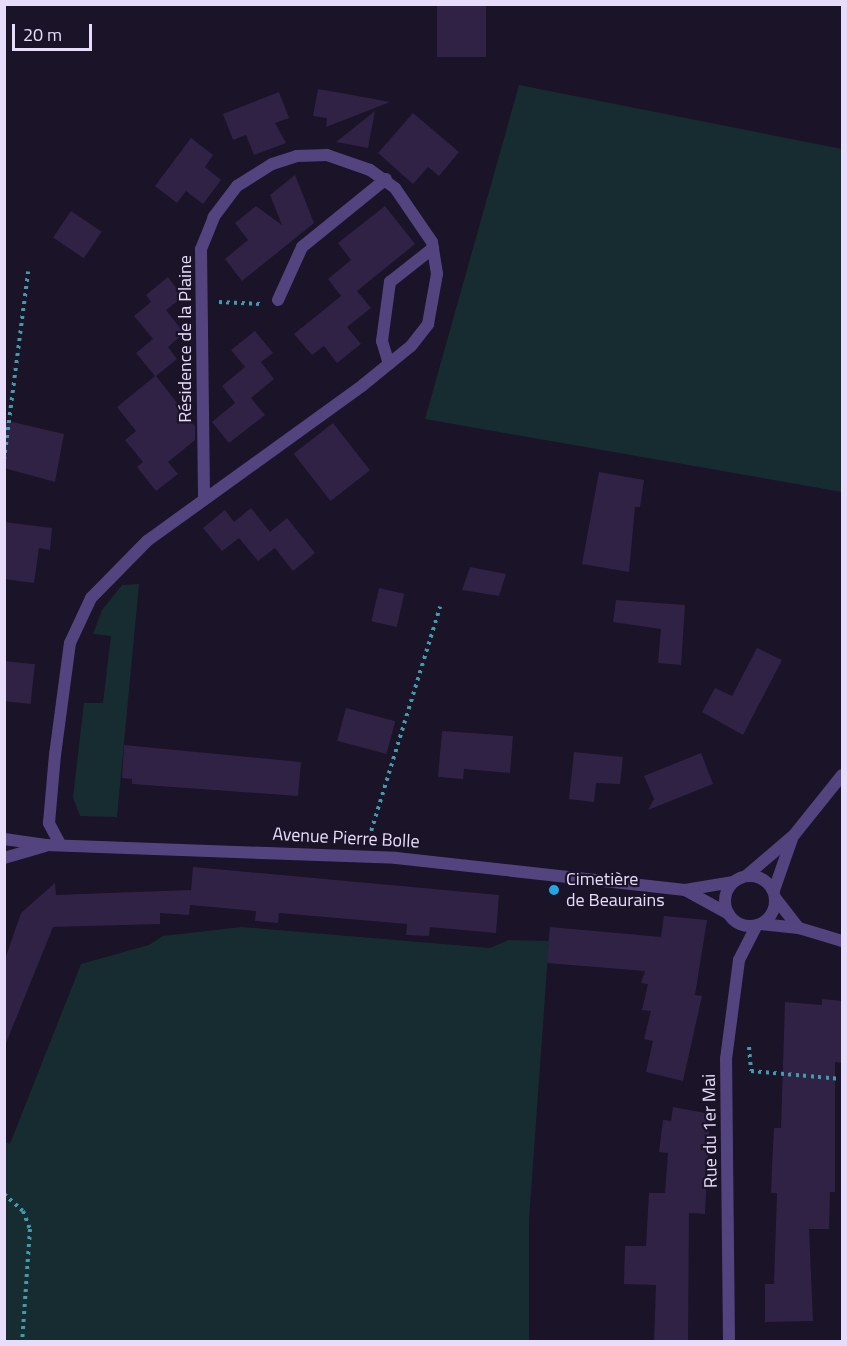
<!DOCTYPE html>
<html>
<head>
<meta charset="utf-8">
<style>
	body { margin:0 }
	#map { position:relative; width:847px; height:1346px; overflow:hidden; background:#1b1327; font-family:"Titillium Web",sans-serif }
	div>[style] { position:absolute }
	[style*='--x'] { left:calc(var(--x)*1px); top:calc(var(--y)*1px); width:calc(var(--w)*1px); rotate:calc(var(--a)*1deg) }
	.green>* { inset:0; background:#172c30 }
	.building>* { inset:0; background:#302245; transform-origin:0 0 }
	.path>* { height:4px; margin-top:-2px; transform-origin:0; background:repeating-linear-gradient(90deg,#409cac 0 3px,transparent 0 7.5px) }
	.lane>* { height:12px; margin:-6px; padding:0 6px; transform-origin:6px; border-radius:6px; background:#534480 }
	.street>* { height:12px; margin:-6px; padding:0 6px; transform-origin:6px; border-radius:6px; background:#534480 }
	.street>.ring { margin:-6px; padding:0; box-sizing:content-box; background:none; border:12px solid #534480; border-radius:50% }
	.dots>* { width:16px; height:16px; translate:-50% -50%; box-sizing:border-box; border:3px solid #1b1327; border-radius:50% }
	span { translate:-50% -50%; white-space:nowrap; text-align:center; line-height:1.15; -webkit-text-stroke:4.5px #1b1327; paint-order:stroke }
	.street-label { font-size:18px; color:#e7ddfb }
	.poi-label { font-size:18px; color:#e7ddfb }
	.left { translate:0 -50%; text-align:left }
	.frame { position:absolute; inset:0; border:6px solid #e7ddfb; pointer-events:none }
	.scale { position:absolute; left:12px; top:24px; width:80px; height:27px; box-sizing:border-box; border:3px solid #e7ddfb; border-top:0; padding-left:8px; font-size:18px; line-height:21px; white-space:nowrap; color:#e7ddfb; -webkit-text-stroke:4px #1b1327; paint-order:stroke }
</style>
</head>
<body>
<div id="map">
	<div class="green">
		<div style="clip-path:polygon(519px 85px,842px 149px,842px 492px,425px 419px)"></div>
		<div style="clip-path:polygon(139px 584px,117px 817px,80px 816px,73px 797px,84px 703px,103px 703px,111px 636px,93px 634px,102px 610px,122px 585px)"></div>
		<div style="clip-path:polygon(242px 927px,490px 948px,509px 940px,549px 941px,529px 1220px,529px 1341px,5px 1342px,5px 1142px,10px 1144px,81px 964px,149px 945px,163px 936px)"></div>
	</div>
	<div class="building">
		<div style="left:437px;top:4px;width:49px;height:53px"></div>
		<div style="clip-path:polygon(318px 89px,347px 94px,390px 102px,326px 127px,327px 118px,313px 116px)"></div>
		<div style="clip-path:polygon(279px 92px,289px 118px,275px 123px,286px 143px,254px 155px,246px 135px,233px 140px,223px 114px)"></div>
		<div style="clip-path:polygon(375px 111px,368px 148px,336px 142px)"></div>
		<div style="clip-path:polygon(413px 113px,459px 152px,439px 176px,428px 167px,413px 184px,378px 153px)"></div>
		<div style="clip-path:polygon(191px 138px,213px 155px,205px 167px,221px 180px,203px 204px,186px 191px,177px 203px,155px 186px)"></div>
		<div style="clip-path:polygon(295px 175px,314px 223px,242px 281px,225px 259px,248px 240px,235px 223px,256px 206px,282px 225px,270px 195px)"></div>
		<div style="clip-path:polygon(385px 206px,415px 244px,357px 291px,371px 308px,347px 327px,361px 344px,337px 363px,324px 346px,312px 355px,294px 334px,341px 296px,328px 279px,351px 260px,338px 243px)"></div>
		<div style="left:71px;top:211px;width:37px;height:32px;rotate:34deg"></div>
		<div style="clip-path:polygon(168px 277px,183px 297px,166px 310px,184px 333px,168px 347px,177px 359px,156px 376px,195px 426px,195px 440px,168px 462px,178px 474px,156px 491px,137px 467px,143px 462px,125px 440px,136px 431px,117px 407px,155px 376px,136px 353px,153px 339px,134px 316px,151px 302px,146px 295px)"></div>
		<div style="clip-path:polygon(255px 331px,273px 353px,261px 362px,274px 379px,251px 398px,265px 415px,229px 443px,212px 422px,235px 403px,222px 386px,245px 367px,231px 350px)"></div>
		<div style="clip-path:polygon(4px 420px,64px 434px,55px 482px,4px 468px)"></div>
		<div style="left:333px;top:423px;width:60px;height:50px;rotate:52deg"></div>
		<div style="clip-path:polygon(599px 472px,644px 480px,640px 507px,635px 507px,629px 572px,582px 564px)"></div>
		<div style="clip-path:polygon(251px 508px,270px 532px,287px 518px,315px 553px,293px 571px,275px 548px,258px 561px,239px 538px,222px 551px,203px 528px,225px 510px,234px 522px)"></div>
		<div style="clip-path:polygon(4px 522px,52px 528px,50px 550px,39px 548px,34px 583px,4px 579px)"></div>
		<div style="clip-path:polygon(470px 567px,506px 574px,499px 596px,462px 590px)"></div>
		<div style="left:379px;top:588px;width:26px;height:34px;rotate:13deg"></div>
		<div style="clip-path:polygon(616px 600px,685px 605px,681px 665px,658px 663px,661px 629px,613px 622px)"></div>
		<div style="clip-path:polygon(757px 648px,782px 660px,743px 735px,702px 712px,715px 688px,732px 696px)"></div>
		<div style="left:4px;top:661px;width:31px;height:40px;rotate:6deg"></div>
		<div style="left:346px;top:708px;width:51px;height:34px;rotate:15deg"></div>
		<div style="clip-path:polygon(442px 731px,513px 736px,510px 773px,464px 769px,463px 779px,438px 777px)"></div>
		<div style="clip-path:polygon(124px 745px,301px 762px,298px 796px,132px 784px,132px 779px,122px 778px)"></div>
		<div style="clip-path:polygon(574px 752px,623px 757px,620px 784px,596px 783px,594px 802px,569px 799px)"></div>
		<div style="clip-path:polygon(701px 753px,713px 784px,648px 810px,654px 799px,644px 776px)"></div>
		<div style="clip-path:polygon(193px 867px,499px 895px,496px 933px,430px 927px,429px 936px,406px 935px,407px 924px,279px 913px,278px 923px,255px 921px,256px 911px,190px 905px,189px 915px,160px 913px,160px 924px,53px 927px,4px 1048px,4px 962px,21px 913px,55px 883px,56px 895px,191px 890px,190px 903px)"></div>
		<div style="clip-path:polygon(664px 916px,707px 920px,695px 995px,702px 996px,683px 1081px,646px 1072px,653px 1041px,644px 1039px,651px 1011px,642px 1010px,648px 984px,641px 983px,645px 971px,547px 963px,550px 927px,661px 937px)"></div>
		<div style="clip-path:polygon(822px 999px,843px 1001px,843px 1063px,835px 1062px,835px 1192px,830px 1192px,829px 1229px,809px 1229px,813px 1321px,765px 1322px,765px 1284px,774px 1284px,777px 1193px,771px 1193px,772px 1167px,774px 1128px,781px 1128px,785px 1002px,822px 1005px)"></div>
		<div style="clip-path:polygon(673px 1107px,710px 1114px,705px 1214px,689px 1213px,688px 1341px,654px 1341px,656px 1285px,624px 1284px,625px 1246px,646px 1246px,649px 1193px,665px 1193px,668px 1153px,659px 1152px,663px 1120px,671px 1121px)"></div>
	</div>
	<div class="path">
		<div style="--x:219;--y:302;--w:43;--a:2.7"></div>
		<div style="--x:4;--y:460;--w:190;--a:-82.7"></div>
		<div style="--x:369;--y:838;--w:242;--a:-72.9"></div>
		<div style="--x:749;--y:1047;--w:24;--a:85"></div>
		<div style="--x:751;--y:1071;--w:91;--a:5"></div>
		<div style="--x:4;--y:1194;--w:25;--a:42"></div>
		<div style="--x:23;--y:1211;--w:19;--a:69"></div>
		<div style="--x:30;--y:1229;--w:113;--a:94"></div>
	</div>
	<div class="lane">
		<div style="--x:278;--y:300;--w:58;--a:-65.6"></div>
		<div style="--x:302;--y:247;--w:108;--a:-39"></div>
		<div style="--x:389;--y:364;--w:24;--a:-107"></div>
		<div style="--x:382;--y:341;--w:60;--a:-82.3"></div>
		<div style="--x:390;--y:282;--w:55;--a:-38.3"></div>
	</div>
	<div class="street">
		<div style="--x:4;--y:839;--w:42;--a:8.1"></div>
		<div style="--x:46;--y:845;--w:350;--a:2.1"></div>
		<div style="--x:396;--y:858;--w:291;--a:6.3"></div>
		<div style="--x:685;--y:890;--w:49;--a:-9.5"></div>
		<div style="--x:60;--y:844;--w:24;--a:-118"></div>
		<div style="--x:49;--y:823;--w:68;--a:-85"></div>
		<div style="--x:55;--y:755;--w:113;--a:-82.4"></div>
		<div style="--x:70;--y:643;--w:50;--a:-65"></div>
		<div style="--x:91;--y:598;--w:80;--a:-45.5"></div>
		<div style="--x:147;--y:541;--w:266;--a:-35.8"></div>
		<div style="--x:363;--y:385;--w:62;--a:-39.1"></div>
		<div style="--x:411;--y:346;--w:28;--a:-52"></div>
		<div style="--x:428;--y:324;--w:51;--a:-79.8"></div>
		<div style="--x:437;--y:274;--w:32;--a:-99"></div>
		<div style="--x:432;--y:242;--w:65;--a:-124.4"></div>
		<div style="--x:395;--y:188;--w:31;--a:-144"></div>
		<div style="--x:370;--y:170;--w:46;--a:-160.8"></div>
		<div style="--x:327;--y:155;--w:30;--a:178"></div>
		<div style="--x:297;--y:156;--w:26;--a:162"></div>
		<div style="--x:272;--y:164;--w:41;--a:147.8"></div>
		<div style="--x:237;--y:186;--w:39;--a:127"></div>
		<div style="--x:214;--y:217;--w:35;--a:112"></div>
		<div style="--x:201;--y:249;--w:247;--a:89.3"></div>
		<div style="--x:4;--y:858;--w:43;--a:-16.3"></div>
		<div class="ring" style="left:725px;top:876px;width:38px;height:38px"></div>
		<div style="--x:746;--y:876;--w:63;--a:-40.5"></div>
		<div style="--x:794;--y:835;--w:77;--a:-51.3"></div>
		<div style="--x:685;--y:890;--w:50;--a:28.6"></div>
		<div style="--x:774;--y:890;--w:54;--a:-70.6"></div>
		<div style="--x:776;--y:899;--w:37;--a:52"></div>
		<div style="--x:761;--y:924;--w:38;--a:6"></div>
		<div style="--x:799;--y:928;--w:45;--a:16.8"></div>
		<div style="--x:729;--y:1342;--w:283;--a:-90.6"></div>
		<div style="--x:726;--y:1059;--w:100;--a:-82.5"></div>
		<div style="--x:739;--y:960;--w:39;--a:-63"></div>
	</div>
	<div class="dots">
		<div style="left:554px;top:890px;background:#21a7e3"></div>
	</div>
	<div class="street-label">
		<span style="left:185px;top:339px;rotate:-90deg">Résidence de la Plaine</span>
		<span style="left:346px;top:838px;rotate:3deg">Avenue Pierre Bolle</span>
		<span style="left:710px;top:1131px;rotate:-91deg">Rue du 1er Mai</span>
	</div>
	<div class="poi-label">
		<span class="left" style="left:566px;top:890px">Cimetière<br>de Beaurains</span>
	</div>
	<div class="frame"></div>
	<div class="scale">20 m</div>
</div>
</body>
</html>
